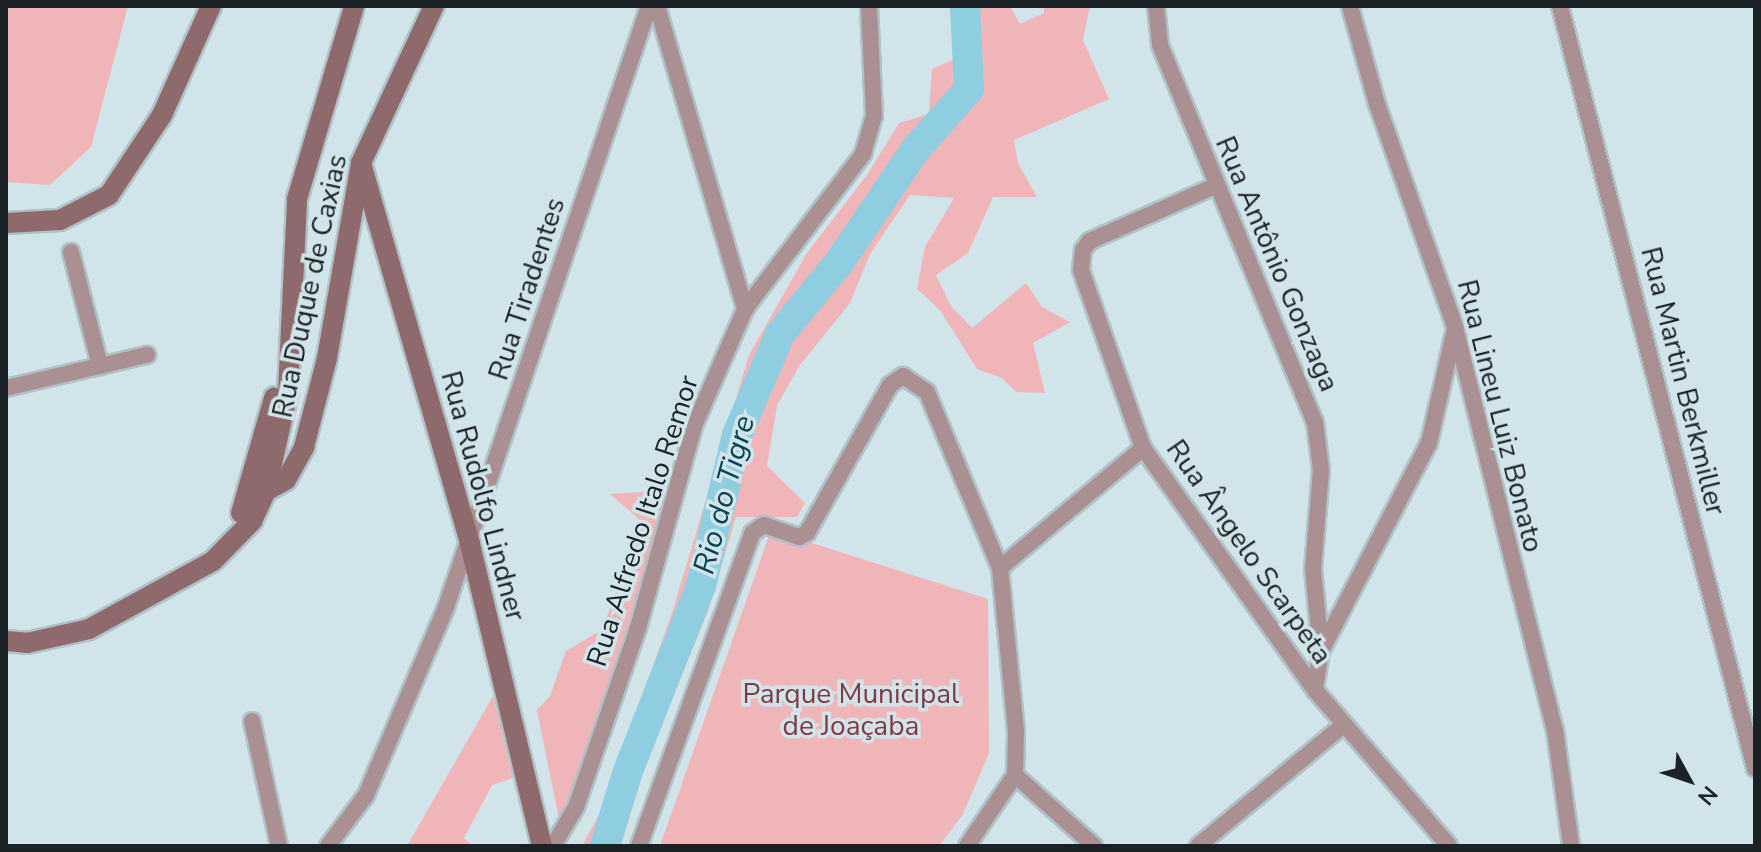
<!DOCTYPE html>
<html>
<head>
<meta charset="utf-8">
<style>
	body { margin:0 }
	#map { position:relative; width:1761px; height:852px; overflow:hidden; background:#d1e4ea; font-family:"Nunito Sans",sans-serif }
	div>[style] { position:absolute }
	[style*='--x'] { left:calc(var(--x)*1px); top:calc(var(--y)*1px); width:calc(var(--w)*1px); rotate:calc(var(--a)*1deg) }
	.green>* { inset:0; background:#efb5b8 }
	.river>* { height:30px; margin:-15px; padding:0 15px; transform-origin:15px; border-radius:15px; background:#8ecee0 }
	.roads { filter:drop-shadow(2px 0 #b0c1c7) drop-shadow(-2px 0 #b0c1c7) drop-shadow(0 2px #b0c1c7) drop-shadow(0 -2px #b0c1c7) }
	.street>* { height:16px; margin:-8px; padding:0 8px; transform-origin:8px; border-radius:8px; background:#aa9092 }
	.secondary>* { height:20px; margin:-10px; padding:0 10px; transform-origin:10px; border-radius:10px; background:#8f6a6c }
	span { translate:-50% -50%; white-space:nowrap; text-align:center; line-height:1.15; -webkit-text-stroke:7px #d1e4ea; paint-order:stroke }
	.street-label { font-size:28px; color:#1b2225 }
	.park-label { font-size:28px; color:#833a43 }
	.water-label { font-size:30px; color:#074250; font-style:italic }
	.frame { position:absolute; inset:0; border:8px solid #1b2225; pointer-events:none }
	.north { position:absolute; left:1649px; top:740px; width:80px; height:80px; -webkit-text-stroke:6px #d1e4ea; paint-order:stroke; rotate:130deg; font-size:22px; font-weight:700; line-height:32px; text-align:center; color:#1b2225 }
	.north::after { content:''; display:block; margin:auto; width:28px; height:36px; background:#1b2225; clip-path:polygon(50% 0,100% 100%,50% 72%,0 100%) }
</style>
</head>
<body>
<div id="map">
	<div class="green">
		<div style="clip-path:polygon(6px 6px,128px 6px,91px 147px,50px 185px,6px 182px)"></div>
		<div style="clip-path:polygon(957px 6px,1010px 6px,1020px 24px,1044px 13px,1044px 6px,1090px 6px,1083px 40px,1109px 99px,1014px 140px,1018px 163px,1037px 197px,993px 197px,968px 253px,936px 275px,951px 306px,972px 328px,1026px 283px,1042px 307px,1070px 322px,1033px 343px,1045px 393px,1016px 392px,1002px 378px,977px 369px,940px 310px,917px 289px,925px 247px,954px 198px,910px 195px,870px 254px,850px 303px,800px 365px,777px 405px,767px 466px,805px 503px,797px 517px,736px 517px,708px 611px,612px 846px,582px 846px,600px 813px,673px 610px,749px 355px,807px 253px,867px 175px,899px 123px,929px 114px,932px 69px,959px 57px)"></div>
		<div style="clip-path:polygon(645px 492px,667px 510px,627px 656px,561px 829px,537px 710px,550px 696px,566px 651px,602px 630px,642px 522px,610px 494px)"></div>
		<div style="clip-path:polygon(771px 530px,988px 599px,989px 753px,963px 814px,939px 846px,660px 846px)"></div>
		<div style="clip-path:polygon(493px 696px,513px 778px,492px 785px,464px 838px,473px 846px,407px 846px)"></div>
	</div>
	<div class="river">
		<div style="--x:605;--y:846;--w:78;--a:-73"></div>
		<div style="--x:628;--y:771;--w:199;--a:-68.5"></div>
		<div style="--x:701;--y:586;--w:155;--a:-76.6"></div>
		<div style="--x:737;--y:435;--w:110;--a:-66.9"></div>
		<div style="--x:780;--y:334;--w:91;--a:-50.4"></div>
		<div style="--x:838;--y:264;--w:139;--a:-55.9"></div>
		<div style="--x:916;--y:149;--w:80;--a:-48.5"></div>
		<div style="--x:969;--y:89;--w:83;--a:-92.8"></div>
	</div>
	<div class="roads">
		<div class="street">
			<div style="--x:657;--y:6;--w:316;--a:73.8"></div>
			<div style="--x:1156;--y:6;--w:39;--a:84"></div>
			<div style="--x:1160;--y:45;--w:408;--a:67.7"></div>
			<div style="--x:1315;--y:422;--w:48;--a:82.9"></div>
			<div style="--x:1321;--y:470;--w:99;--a:94.6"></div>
			<div style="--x:1313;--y:569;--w:82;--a:84.4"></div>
			<div style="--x:1321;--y:651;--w:39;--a:99"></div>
			<div style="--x:1350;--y:6;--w:102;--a:74.6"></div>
			<div style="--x:1377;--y:104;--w:236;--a:70.7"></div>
			<div style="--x:1455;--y:327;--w:415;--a:76.1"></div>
			<div style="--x:1555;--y:730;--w:117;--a:82.1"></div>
			<div style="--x:1560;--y:6;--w:787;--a:75.65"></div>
			<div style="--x:1215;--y:186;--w:137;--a:156.3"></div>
			<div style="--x:1090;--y:241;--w:11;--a:128"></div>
			<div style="--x:1083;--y:250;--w:20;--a:96"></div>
			<div style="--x:1081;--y:270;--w:188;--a:70.8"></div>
			<div style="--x:1143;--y:448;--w:297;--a:54.6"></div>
			<div style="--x:1315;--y:690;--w:206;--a:49.3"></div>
			<div style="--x:71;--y:252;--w:118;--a:75.7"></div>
			<div style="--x:6;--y:388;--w:145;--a:-13.2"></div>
			<div style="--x:1000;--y:568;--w:187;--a:-40"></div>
			<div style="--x:1321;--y:651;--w:234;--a:-62.6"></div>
			<div style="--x:1429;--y:443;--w:113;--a:-77.2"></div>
			<div style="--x:252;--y:721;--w:128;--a:77.8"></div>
			<div style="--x:1015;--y:775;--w:106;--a:41.9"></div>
			<div style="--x:328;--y:846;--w:64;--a:-53.3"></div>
			<div style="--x:366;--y:795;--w:204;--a:-66.9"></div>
			<div style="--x:446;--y:607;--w:634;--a:-71.34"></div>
			<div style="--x:553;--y:846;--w:45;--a:-59.5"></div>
			<div style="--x:576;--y:807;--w:189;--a:-70.9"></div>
			<div style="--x:638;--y:628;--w:210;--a:-74.5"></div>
			<div style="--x:694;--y:426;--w:128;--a:-66.4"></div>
			<div style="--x:745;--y:309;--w:195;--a:-52.7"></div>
			<div style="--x:863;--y:154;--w:40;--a:-74"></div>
			<div style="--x:874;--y:116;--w:110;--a:-92.6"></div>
			<div style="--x:639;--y:846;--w:333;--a:-70.1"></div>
			<div style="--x:752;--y:533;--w:14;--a:-34"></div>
			<div style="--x:764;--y:525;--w:37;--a:19"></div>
			<div style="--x:799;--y:537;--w:9;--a:-27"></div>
			<div style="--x:807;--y:533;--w:170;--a:-60.7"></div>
			<div style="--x:890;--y:385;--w:16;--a:-35"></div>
			<div style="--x:903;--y:376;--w:29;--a:34"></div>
			<div style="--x:927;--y:392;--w:191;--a:67.5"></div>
			<div style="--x:1000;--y:568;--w:165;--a:84.4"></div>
			<div style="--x:1016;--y:732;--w:43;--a:91.3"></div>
			<div style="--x:967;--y:846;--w:86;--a:-55.9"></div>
			<div style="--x:1198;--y:846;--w:189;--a:-39.8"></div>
		</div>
		<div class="secondary">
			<div style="--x:361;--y:163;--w:396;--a:74"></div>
			<div style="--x:470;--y:544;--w:310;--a:76.6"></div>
			<div style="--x:6;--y:223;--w:54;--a:-3.2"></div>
			<div style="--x:60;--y:220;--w:55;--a:-27"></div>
			<div style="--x:109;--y:195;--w:96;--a:-56.5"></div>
			<div style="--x:162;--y:115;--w:120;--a:-65.8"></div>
			<div style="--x:266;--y:491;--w:23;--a:-29"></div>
			<div style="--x:286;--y:480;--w:38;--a:-61"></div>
			<div style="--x:304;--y:447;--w:92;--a:-75.5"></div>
			<div style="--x:327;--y:358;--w:198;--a:-80.1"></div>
			<div style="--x:361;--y:163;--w:173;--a:-65.1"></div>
			<div style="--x:241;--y:513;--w:120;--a:-74"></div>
			<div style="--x:6;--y:641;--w:21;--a:5"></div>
			<div style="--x:27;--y:643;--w:64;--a:-12.7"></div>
			<div style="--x:89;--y:629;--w:141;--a:-28.7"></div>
			<div style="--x:213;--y:561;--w:56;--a:-45.7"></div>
			<div style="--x:252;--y:521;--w:33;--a:-65"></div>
			<div style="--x:266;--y:491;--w:101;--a:-77.5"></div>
			<div style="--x:288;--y:392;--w:193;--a:-87.3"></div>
			<div style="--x:297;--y:199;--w:201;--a:-73.5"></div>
		</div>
	</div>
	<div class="street-label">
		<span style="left:1277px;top:264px;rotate:67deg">Rua Antônio Gonzaga</span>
		<span style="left:310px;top:286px;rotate:-78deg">Rua Duque de Caxias</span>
		<span style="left:527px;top:289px;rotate:-72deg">Rua Tiradentes</span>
		<span style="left:1683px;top:381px;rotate:76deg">Rua Martin Berkmiller</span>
		<span style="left:1500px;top:416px;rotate:76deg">Rua Lineu Luiz Bonato</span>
		<span style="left:483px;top:496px;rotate:75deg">Rua Rudolfo Lindner</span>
		<span style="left:643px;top:521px;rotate:-72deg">Rua Alfredo Italo Remor</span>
		<span style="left:1249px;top:552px;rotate:55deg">Rua Ângelo Scarpeta</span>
	</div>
	<div class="park-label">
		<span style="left:851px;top:710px">Parque Municipal<br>de Joaçaba</span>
	</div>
	<div class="water-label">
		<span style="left:725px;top:495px;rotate:-75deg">Rio do Tigre</span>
	</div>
	<div class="frame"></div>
	<div class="north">N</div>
</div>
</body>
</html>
